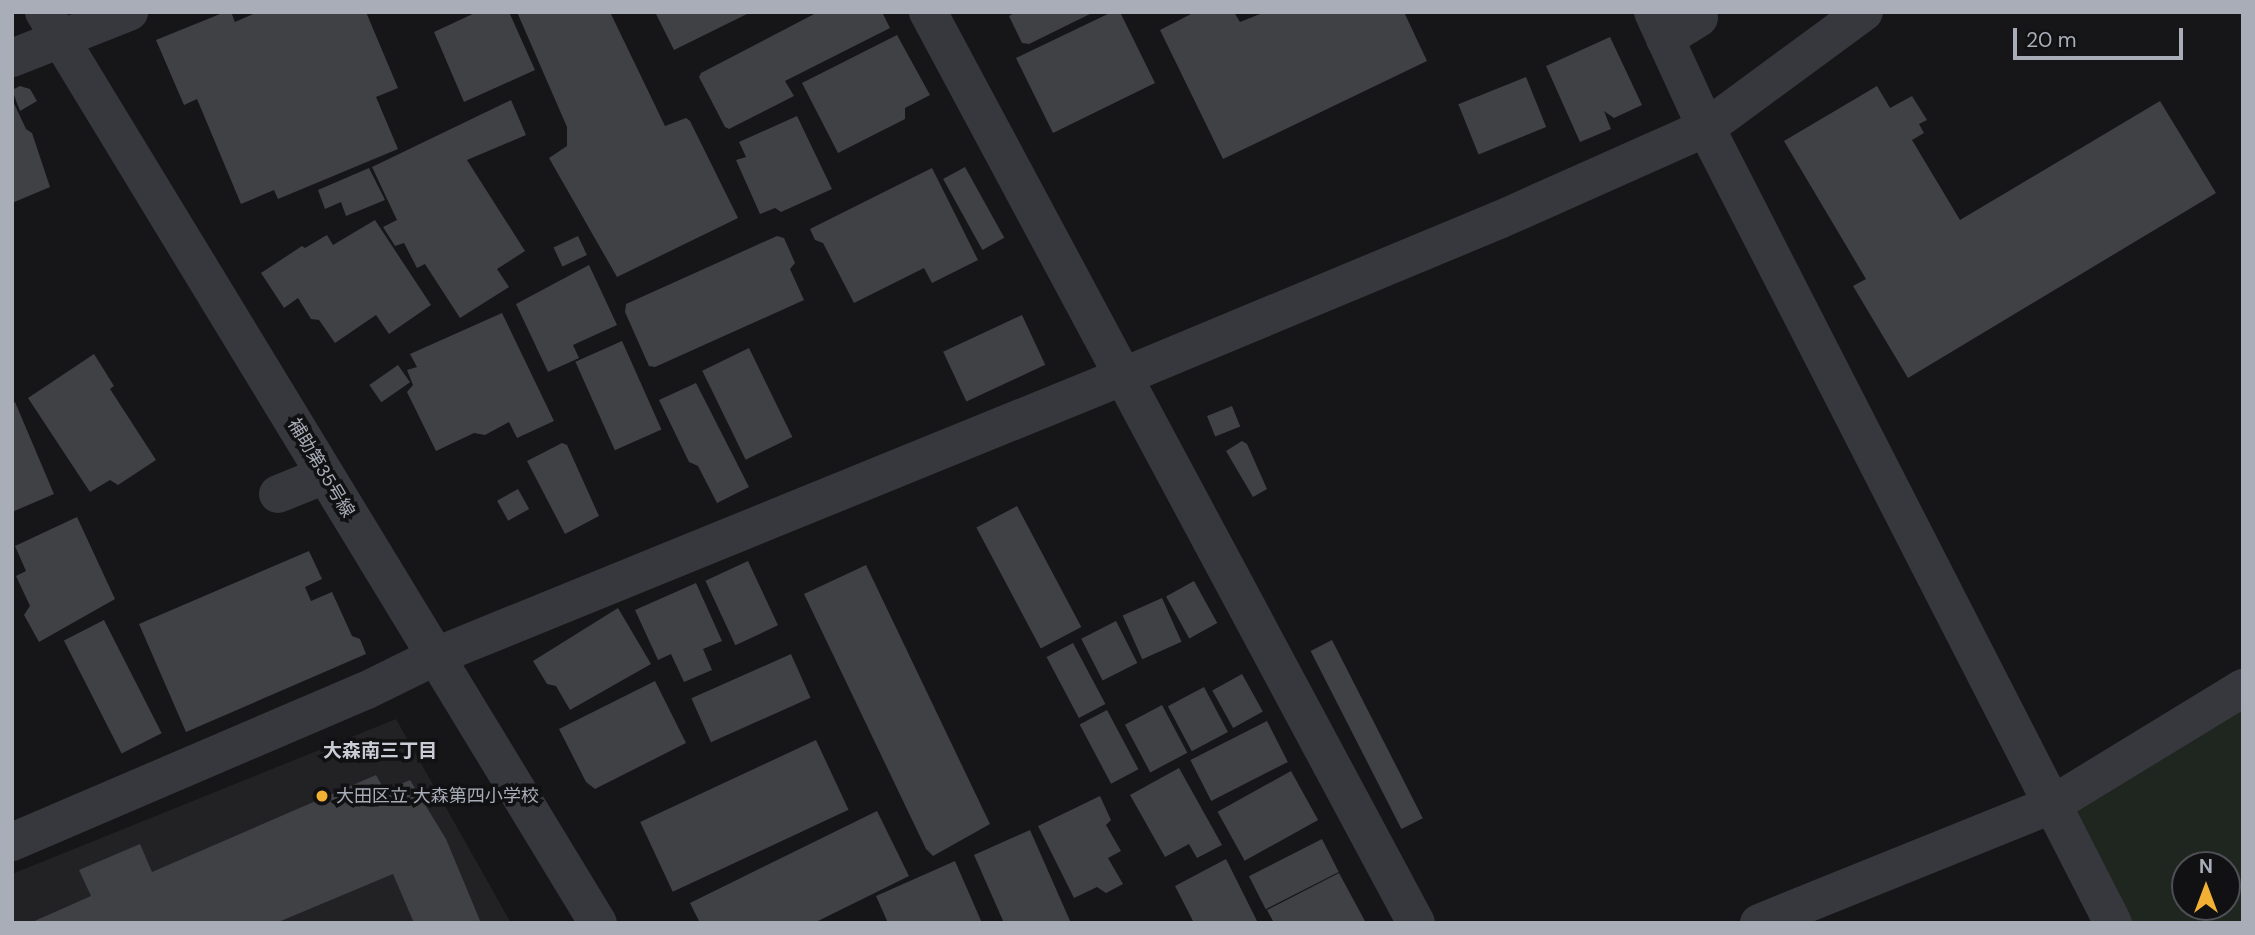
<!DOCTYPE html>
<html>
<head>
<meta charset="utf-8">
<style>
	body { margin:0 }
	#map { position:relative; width:2255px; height:935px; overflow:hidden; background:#161618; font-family:"DM Sans","Noto Sans JP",sans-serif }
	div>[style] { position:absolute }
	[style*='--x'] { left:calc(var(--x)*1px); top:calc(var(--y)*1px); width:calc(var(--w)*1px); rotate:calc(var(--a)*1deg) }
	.built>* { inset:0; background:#222225 }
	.green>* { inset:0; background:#1e261f }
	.building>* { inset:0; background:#404145; transform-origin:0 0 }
	.minor>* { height:38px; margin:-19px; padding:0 19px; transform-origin:19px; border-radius:19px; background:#37383d }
	.dots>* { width:19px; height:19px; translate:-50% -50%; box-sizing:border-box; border:4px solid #111113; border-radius:50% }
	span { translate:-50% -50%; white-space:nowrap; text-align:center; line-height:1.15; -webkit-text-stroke:7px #111113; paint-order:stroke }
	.street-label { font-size:18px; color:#a8adb8 }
	.poi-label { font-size:18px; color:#a8adb8 }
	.left { translate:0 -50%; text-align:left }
	.neighbourhood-label { font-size:19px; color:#c9ccd4; font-weight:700 }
	.frame { position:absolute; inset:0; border:14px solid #a8adb8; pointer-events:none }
	.north { position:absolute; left:2171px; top:851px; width:70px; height:70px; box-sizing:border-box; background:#111113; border:2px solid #4d4f55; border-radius:50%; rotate:0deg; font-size:19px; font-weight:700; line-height:28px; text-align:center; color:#a8adb8 }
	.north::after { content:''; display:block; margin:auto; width:24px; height:32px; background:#f2b134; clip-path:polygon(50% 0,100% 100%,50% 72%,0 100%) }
	.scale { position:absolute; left:2013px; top:28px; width:170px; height:32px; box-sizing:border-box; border:4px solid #a8adb8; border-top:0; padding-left:9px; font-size:21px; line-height:24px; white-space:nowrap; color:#a8adb8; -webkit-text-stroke:5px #111113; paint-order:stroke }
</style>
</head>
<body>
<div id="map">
	<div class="built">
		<div style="clip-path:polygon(396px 719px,511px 923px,12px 923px,12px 874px)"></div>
	</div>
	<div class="green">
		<div style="clip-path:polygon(evenodd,2243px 688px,2243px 923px,2113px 923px,2053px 804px,2243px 688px,2185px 865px,2227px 865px,2227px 907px,2185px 907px,2185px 865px)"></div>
	</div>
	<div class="building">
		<div style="clip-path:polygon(225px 12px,231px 12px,235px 22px,258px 12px,366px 12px,398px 88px,376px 97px,398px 149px,278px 199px,274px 190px,241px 204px,197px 99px,184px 105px,156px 40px)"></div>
		<div style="clip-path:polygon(477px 12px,509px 12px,535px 70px,464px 102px,434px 32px)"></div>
		<div style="clip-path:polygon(517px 12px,610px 12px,665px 126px,686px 118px,690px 121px,738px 218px,617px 277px,549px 158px,567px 146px,567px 127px)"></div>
		<div style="clip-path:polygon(655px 12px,751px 12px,674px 50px)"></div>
		<div style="clip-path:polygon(818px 12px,882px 12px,890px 28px,785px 81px,794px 96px,729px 129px,725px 127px,699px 77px,701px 73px)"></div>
		<div style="clip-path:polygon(1016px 12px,1094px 12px,1029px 44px,1022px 43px,1009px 16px)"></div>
		<div style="clip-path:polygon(1112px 12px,1120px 12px,1155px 83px,1053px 133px,1016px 58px)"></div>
		<div style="clip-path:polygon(1195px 12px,1234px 12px,1240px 22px,1265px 12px,1404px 12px,1427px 61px,1223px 159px,1160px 30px)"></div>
		<div style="clip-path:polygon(897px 35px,930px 95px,905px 108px,905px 119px,838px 153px,802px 83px)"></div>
		<div style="clip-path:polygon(1610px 37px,1642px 105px,1614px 118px,1604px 111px,1611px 129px,1580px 142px,1546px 66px)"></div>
		<div style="left:1526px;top:77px;width:54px;height:73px;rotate:68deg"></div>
		<div style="clip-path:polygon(20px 86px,30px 89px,37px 101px,20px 111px,12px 90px)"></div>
		<div style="clip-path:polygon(1877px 86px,1890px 108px,1912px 96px,1927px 120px,1919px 124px,1924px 133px,1912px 140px,1960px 220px,2160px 101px,2216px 193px,1908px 378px,1853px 286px,1866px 279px,1784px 141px)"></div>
		<div style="clip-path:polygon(12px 99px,26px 129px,32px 133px,50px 187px,12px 203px)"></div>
		<div style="clip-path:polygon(511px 100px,526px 135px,467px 160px,525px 251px,497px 269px,509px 287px,460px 318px,425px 264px,417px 268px,404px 243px,395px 246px,383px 227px,397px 220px,372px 167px)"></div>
		<div style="clip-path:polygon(797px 116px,832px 189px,781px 212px,775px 208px,760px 214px,736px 160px,746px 157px,739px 142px)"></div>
		<div style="left:965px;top:167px;width:81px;height:25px;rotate:61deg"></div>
		<div style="clip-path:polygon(369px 168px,385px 200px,346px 216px,341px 202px,325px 209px,318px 190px)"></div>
		<div style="clip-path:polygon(932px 168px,978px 260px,932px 283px,924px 268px,854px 303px,823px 243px,815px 240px,810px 229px)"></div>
		<div style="clip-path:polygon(375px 220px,431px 305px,389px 334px,376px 315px,335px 343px,319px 320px,311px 319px,298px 298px,284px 308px,261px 273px,302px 246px,305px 248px,327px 235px,333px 245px)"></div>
		<div style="left:578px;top:236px;width:21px;height:27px;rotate:65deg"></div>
		<div style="clip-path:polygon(777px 236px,784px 238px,795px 263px,790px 269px,804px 300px,655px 367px,649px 366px,625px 312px,626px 304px)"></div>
		<div style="clip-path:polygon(589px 265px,617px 325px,573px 345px,579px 358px,548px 372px,516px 304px)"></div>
		<div style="clip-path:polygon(502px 313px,554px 421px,517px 438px,509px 422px,485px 435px,474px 433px,436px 451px,407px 392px,413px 385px,407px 370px,417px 367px,410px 354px)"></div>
		<div style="left:1022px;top:315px;width:55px;height:87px;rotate:65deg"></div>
		<div style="left:622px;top:341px;width:97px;height:51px;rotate:66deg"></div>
		<div style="left:749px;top:348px;width:99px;height:52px;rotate:64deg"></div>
		<div style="clip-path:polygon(94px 354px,114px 386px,110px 389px,156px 460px,118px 485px,110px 480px,90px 492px,28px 398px)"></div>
		<div style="left:398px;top:365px;width:21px;height:35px;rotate:55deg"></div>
		<div style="clip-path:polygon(696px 383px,749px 487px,717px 503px,698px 466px,689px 462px,659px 400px)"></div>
		<div style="clip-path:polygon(15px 402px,54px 494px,12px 512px,12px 404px)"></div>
		<div style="left:1232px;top:406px;width:22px;height:27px;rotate:68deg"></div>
		<div style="clip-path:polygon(1242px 441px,1247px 444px,1267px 489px,1253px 497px,1226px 451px)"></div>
		<div style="clip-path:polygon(562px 443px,567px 445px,599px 516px,565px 534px,527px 461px)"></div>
		<div style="left:518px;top:489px;width:23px;height:24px;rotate:61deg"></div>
		<div style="left:1017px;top:506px;width:137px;height:46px;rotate:62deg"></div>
		<div style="clip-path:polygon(77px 517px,115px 599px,39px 642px,24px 615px,30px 606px,16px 576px,26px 571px,15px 546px)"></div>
		<div style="clip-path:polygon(309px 551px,322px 579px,305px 587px,311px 601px,332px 592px,352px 636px,360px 639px,366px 654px,186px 732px,139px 624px)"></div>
		<div style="left:748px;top:561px;width:71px;height:47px;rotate:65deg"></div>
		<div style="clip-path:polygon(866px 565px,990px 824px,933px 856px,926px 849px,804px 594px)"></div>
		<div style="left:1194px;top:581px;width:48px;height:32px;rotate:61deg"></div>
		<div style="clip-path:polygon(696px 583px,722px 641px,703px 649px,712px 670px,684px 682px,671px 654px,658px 660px,635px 610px)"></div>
		<div style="left:1162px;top:598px;width:48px;height:43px;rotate:66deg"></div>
		<div style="clip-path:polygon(618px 608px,651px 664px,570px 710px,556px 686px,547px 684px,533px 661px)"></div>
		<div style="left:104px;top:620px;width:127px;height:45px;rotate:63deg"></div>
		<div style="left:1116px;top:621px;width:47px;height:39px;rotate:63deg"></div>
		<div style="left:1332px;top:640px;width:200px;height:24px;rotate:63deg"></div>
		<div style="left:1073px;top:643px;width:69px;height:30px;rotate:62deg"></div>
		<div style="left:791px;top:654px;width:48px;height:109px;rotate:66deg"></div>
		<div style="left:1242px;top:674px;width:43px;height:34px;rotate:61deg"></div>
		<div style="clip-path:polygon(655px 681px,686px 743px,595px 789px,586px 782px,559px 729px)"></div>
		<div style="left:1204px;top:687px;width:51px;height:41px;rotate:62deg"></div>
		<div style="left:1162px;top:705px;width:54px;height:42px;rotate:62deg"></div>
		<div style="left:1107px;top:710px;width:67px;height:31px;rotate:62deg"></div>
		<div style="left:1267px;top:721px;width:46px;height:86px;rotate:63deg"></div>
		<div style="left:816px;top:740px;width:77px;height:194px;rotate:65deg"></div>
		<div style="clip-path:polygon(1179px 768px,1222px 845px,1197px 858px,1189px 844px,1165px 857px,1130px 795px)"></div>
		<div style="left:1291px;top:771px;width:56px;height:84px;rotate:61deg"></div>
		<div style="clip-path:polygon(376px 775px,385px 791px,410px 780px,446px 839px,481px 923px,414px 923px,393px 874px,276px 923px,30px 923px,91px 896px,79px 870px,140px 844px,152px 872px)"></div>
		<div style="clip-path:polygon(1100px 796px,1111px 820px,1106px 825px,1121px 851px,1108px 858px,1123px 884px,1106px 893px,1097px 887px,1074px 898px,1038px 826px)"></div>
		<div style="clip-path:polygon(877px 811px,909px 876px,814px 923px,700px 923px,690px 903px)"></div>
		<div style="clip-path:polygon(1030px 830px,1071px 923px,1004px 923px,974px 855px)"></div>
		<div style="left:1322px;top:839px;width:37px;height:82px;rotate:63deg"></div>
		<div style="clip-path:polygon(1226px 859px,1258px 923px,1194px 923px,1175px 886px)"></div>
		<div style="clip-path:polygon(955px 861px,982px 923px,888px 923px,876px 896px)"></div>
		<div style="clip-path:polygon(1339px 873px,1366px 923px,1274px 923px,1267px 910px)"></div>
	</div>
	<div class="minor">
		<div style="--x:44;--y:12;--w:1066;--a:58.7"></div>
		<div style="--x:928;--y:12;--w:1033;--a:61.82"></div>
		<div style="--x:1653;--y:12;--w:128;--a:65.4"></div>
		<div style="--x:1706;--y:128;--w:893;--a:62.89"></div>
		<div style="--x:1665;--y:39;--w:40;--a:-32"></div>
		<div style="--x:12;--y:58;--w:126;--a:-21.5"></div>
		<div style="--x:278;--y:494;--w:51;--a:-22"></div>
		<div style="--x:12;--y:842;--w:384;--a:-23.2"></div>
		<div style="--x:365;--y:691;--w:79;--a:-26.2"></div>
		<div style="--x:436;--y:656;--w:743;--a:-22.15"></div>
		<div style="--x:1124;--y:376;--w:406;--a:-22.6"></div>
		<div style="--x:1499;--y:220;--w:227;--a:-24"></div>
		<div style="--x:1706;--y:128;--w:196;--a:-36.3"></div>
		<div style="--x:1759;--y:923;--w:317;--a:-22"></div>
		<div style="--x:2053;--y:804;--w:223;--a:-31.4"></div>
	</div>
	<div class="dots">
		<div style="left:322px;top:796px;background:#f2b134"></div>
	</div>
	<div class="street-label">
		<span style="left:321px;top:468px;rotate:59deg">補助第35号線</span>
	</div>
	<div class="poi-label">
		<span class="left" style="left:336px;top:796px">大田区立 大森第四小学校</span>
	</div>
	<div class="neighbourhood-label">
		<span style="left:380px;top:751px">大森南三丁目</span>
	</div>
	<div class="frame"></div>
	<div class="north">N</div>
	<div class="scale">20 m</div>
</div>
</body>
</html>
